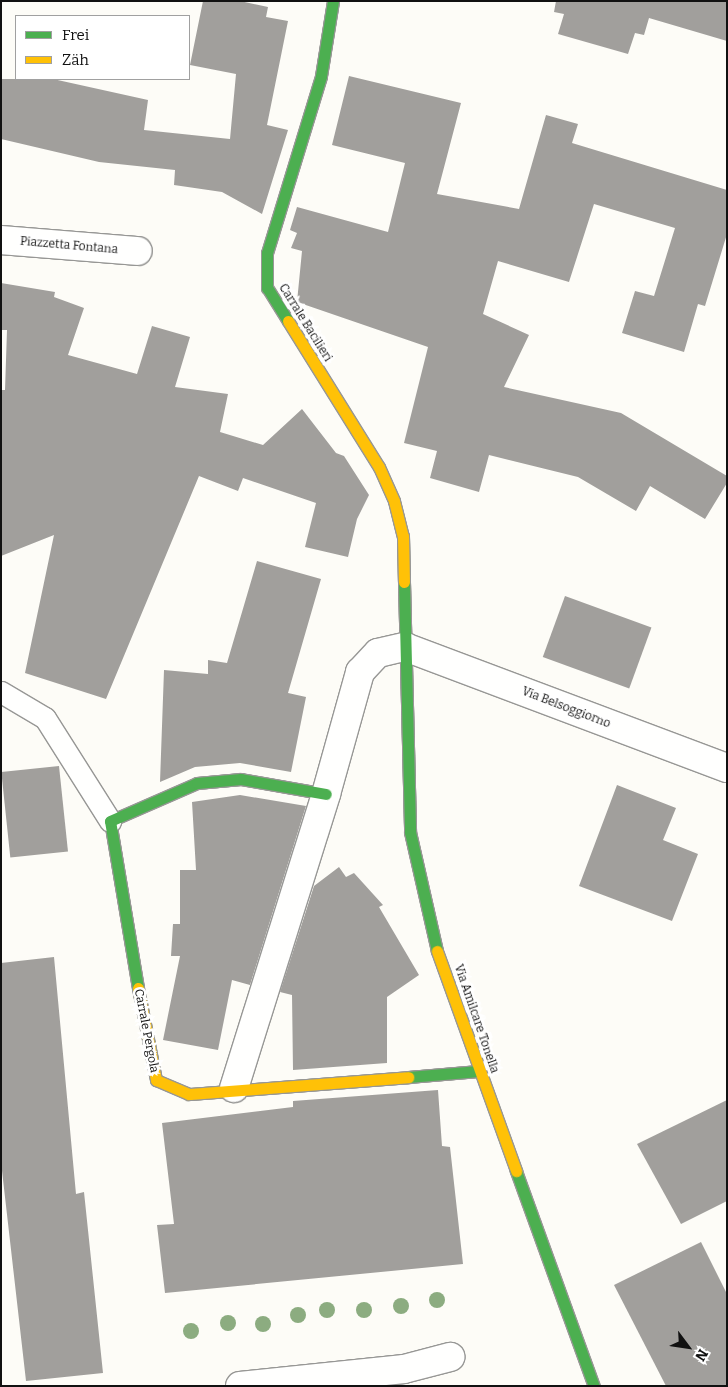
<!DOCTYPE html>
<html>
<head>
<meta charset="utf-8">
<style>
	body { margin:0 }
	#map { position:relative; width:728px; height:1387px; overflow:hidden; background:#fdfcf7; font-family:Bitter,serif }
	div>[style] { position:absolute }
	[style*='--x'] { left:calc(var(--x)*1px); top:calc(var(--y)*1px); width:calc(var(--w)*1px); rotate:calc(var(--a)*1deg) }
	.building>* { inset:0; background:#a19f9c; transform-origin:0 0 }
	.roads { filter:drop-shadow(1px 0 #979795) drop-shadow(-1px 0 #979795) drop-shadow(0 1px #979795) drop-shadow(0 -1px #979795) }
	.lane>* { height:21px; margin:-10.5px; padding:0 10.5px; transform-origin:10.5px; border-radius:10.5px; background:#fffffe }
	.street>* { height:28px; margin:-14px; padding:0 14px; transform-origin:14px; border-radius:14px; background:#fffffe }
	.fast>* { height:11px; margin:-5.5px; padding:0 5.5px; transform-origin:5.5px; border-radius:5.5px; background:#4caf50 }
	.slow>* { height:11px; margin:-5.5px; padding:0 5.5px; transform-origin:5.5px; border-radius:5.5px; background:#ffc107 }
	.trees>* { width:16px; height:16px; margin:-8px; border-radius:50%; background:#8cac80 }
	span { translate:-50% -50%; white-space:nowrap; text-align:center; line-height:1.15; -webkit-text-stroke:5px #fff; paint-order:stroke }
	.street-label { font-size:12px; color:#111 }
	.frame { position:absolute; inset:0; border:2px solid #111; pointer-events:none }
	.legend { position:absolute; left:15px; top:15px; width:175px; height:65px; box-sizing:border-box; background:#fff; border:1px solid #a0a0a0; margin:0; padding:6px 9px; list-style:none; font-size:15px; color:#111 }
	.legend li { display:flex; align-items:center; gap:10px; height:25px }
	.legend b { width:25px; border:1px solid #a0a0a0 }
	.north { position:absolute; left:663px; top:1322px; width:50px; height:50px; -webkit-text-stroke:4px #fff; paint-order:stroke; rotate:121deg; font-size:14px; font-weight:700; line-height:20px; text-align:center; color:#111 }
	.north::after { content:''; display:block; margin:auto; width:18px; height:22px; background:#111; clip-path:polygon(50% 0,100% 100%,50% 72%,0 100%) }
</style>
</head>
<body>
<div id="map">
	<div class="building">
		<div style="clip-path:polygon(203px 1px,240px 1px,268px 7px,266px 17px,288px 21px,267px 125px,288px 130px,262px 214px,222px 192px,174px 185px,175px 170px,99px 162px,1px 139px,1px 79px,53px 79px,148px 100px,144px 130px,230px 139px,236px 74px,190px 65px)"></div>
		<div style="clip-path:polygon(556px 1px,727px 1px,727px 41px,649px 18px,644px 35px,635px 33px,628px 54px,558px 34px,564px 14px,554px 12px)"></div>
		<div style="clip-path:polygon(349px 76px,461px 103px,437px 194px,519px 209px,546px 115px,578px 124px,572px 143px,727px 190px,727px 234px,705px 306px,698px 304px,684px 352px,622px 333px,635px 291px,654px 296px,675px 228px,594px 204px,569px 282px,498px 261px,483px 314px,529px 335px,504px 387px,621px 413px,727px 476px,727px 483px,705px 519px,650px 486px,636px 511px,578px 477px,489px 455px,479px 492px,430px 478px,437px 451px,404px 443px,428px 347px,297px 302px,302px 251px,291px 248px,297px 233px,290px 230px,297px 207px,388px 232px,405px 163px,332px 145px)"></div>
		<div style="clip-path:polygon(1px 283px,55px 292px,54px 297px,84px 308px,68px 355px,137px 374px,152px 326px,190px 337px,175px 387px,228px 394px,220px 432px,263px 445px,302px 409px,336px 453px,344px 456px,369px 495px,357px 519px,348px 557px,305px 547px,316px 503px,243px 478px,238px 491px,199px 476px,106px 699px,25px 673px,54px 535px,1px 556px,1px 390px,5px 390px,7px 330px,1px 330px)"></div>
		<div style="clip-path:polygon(257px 561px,321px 579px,288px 693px,306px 697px,291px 772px,240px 763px,195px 767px,160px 782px,164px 670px,208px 674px,208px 660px,227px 663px)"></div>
		<div style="left:565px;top:596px;width:92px;height:65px;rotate:20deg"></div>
		<div style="left:59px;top:766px;width:86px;height:58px;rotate:84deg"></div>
		<div style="clip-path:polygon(617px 785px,676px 808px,663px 840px,698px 854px,672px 921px,579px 886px)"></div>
		<div style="clip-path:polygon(240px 795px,306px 806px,250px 985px,232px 980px,218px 1050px,163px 1040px,180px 956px,171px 956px,173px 924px,180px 924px,180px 870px,196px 870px,192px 802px)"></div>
		<div style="clip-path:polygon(339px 867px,346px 877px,354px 873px,383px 905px,379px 907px,419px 975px,387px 997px,387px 1063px,293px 1070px,292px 995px,280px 992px,314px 886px)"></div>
		<div style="clip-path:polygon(54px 957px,76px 1194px,84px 1192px,103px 1373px,26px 1381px,1px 1162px,1px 963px)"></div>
		<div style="clip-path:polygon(438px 1090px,442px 1146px,450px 1147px,463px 1264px,165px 1293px,157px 1225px,174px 1224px,162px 1123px,293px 1107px,293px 1101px)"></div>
		<div style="clip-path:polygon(727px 1100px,727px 1201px,681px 1224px,637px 1144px)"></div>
		<div style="clip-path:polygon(701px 1242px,727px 1294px,727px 1386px,666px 1386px,614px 1285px)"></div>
	</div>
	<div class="roads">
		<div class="lane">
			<div style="--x:1;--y:692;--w:51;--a:30.6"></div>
			<div style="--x:45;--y:718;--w:122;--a:57.7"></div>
		</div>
		<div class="street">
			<div style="--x:1;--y:240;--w:137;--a:4.6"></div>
			<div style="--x:234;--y:1088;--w:308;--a:-72.6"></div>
			<div style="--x:326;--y:794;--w:127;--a:-74.4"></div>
			<div style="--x:360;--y:672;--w:26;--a:-47"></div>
			<div style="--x:378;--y:653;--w:28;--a:-13"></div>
			<div style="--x:405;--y:647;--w:344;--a:20.6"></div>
			<div style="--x:240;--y:1386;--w:165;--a:-5.9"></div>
			<div style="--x:404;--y:1369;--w:48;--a:-14.6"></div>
		</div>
		<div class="fast">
			<div style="--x:288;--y:321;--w:39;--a:-122"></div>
			<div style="--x:267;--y:288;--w:35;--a:-90"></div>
			<div style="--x:267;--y:253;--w:185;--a:-73"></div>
			<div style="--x:321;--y:76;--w:76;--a:-80.9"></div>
			<div style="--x:404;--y:582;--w:250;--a:88.6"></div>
			<div style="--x:410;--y:832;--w:122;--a:77.2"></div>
			<div style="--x:138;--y:988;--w:169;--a:-99.5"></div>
			<div style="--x:110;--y:821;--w:95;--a:-23.6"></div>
			<div style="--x:197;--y:783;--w:44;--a:-5.2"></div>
			<div style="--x:241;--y:779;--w:86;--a:10"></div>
			<div style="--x:408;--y:1077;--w:71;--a:-4.8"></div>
			<div style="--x:516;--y:1171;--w:229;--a:70.1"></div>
		</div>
		<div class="slow">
			<div style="--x:288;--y:321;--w:172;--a:58.1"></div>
			<div style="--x:379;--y:467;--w:37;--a:66"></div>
			<div style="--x:394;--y:501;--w:36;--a:76"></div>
			<div style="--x:403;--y:536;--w:46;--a:88.8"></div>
			<div style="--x:437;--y:951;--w:234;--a:70.2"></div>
			<div style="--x:138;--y:988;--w:94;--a:78.9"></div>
			<div style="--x:156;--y:1080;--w:36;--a:23"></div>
			<div style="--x:189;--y:1094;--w:220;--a:-4.4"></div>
		</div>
	</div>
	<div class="trees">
		<div style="left:437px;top:1300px"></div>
		<div style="left:401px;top:1306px"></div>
		<div style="left:327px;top:1310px"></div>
		<div style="left:364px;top:1310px"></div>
		<div style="left:298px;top:1315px"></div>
		<div style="left:228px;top:1323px"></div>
		<div style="left:263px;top:1324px"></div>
		<div style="left:191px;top:1331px"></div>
	</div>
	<div class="street-label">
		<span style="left:69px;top:246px;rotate:5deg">Piazzetta Fontana</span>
		<span style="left:305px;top:323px;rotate:58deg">Carrale Bacilieri</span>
		<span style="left:566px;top:708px;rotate:21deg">Via Belsoggiorno</span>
		<span style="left:476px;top:1019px;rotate:71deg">Via Amilcare Tonella</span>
		<span style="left:146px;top:1031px;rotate:79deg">Carrale Pergola</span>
	</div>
	<div class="frame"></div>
	<ul class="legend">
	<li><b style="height:6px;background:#4caf50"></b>Frei</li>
	<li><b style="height:6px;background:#ffc107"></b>Zäh</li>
	</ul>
	<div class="north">N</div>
</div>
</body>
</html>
